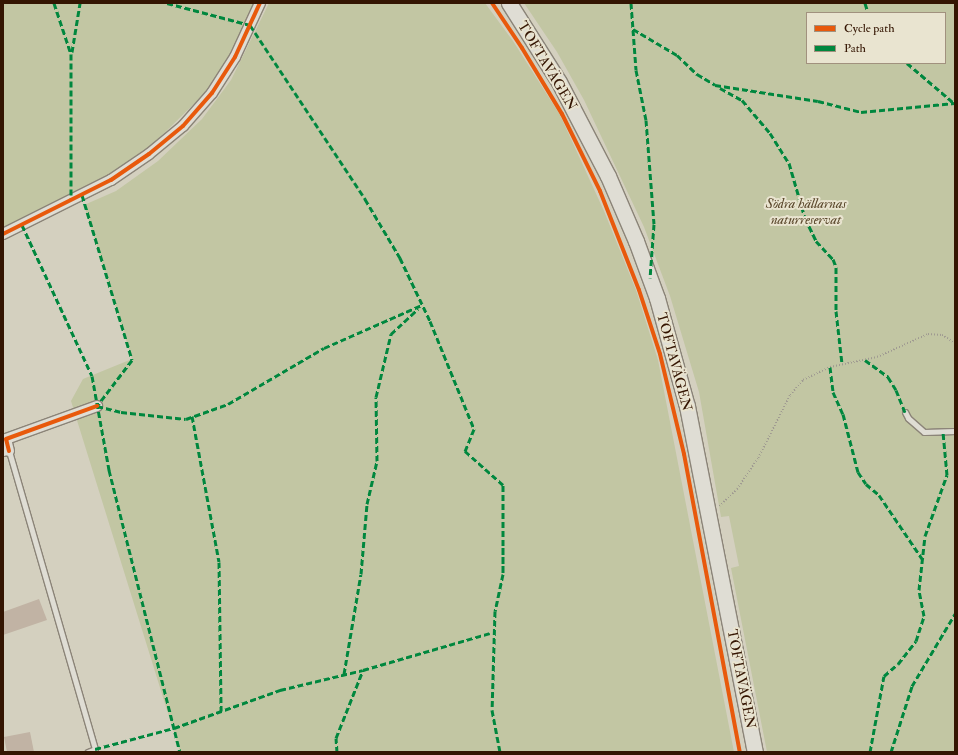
<!DOCTYPE html>
<html>
<head>
<meta charset="utf-8">
<style>
	body { margin:0 }
	#map { position:relative; width:958px; height:755px; overflow:hidden; background:#d4d0bf; font-family:"IM FELL Double Pica",serif }
	div>[style] { position:absolute }
	[style*='--x'] { left:calc(var(--x)*1px); top:calc(var(--y)*1px); width:calc(var(--w)*1px); rotate:calc(var(--a)*1deg) }
	.green>* { inset:0; background:#c2c6a3 }
	.building>* { inset:0; background:#c1b3a4 }
	.path>* { height:1.5px; margin-top:-0.75px; transform-origin:0; background:repeating-linear-gradient(90deg,#9f9a91 0 1px,transparent 0 3px) }
	.roads { filter:drop-shadow(1px 0 #8b8478) drop-shadow(-1px 0 #8b8478) drop-shadow(0 1px #8b8478) drop-shadow(0 -1px #8b8478) }
	.lane>* { height:5px; margin:-2.5px; padding:0 2.5px; transform-origin:2.5px; border-radius:2.5px; background:#dfddd4 }
	.street>* { height:10px; margin:-5px; padding:0 5px; transform-origin:5px; border-radius:5px; background:#dfddd4 }
	.secondary>* { height:15px; margin:-7.5px; padding:0 7.5px; transform-origin:7.5px; border-radius:7.5px; background:#dfddd4 }
	.quiet>* { height:3px; margin-top:-1.5px; transform-origin:0; background:repeating-linear-gradient(90deg,#00873e 0 6px,transparent 0 9px) }
	.cycleway>* { height:4px; margin:-2px; padding:0 2px; transform-origin:2px; border-radius:2px; background:#e8590c }
	span { translate:-50% -50%; white-space:nowrap; text-align:center; line-height:1.15; -webkit-text-stroke:4px #e9e4d0; paint-order:stroke }
	.street-label { font-size:14px; color:#341502 }
	.park-label { font-size:14px; color:#5a472b; font-style:italic }
	.frame { position:absolute; inset:0; border:4px solid #341502; pointer-events:none }
	.legend { position:absolute; left:806px; top:12px; width:140px; height:52px; box-sizing:border-box; background:#e9e4d0; border:1px solid #a1917e; margin:0; padding:5px 7px; list-style:none; font-size:12px; color:#341502 }
	.legend li { display:flex; align-items:center; gap:8px; height:20px }
	.legend b { width:20px; border:1px solid #a1917e }
</style>
</head>
<body>
<div id="map">
	<div class="green">
		<div style="clip-path:polygon(3px 3px,257px 3px,234px 53px,208px 90px,148px 149px,110px 175px,3px 228px)"></div>
		<div style="clip-path:polygon(269px 3px,485px 3px,513px 41px,560px 115px,604px 211px,636px 290px,658px 360px,734px 752px,180px 752px,71px 401px,83px 379px,132px 359px,84px 205px,116px 191px,158px 161px,202px 119px,231px 80px)"></div>
		<div style="clip-path:polygon(evenodd,524px 3px,955px 3px,955px 752px,767px 752px,731px 568px,739px 566px,729px 516px,721px 517px,699px 392px,670px 296px,644px 227px,584px 100px,557px 52px,524px 3px,807px 13px,945px 13px,945px 63px,807px 63px,807px 13px)"></div>
	</div>
	<div class="building">
		<div style="clip-path:polygon(39px 599px,47px 620px,3px 635px,3px 612px)"></div>
		<div style="clip-path:polygon(30px 732px,34px 752px,7px 752px,4px 737px)"></div>
	</div>
	<div class="path">
		<div style="--x:719;--y:506;--w:25;--a:-43"></div>
		<div style="--x:737;--y:489;--w:37;--a:-56"></div>
		<div style="--x:758;--y:458;--w:71;--a:-63.1"></div>
		<div style="--x:790;--y:395;--w:20;--a:-49"></div>
		<div style="--x:803;--y:380;--w:30;--a:-26"></div>
		<div style="--x:830;--y:367;--w:48;--a:-12"></div>
		<div style="--x:877;--y:357;--w:56;--a:-24.3"></div>
		<div style="--x:928;--y:334;--w:14;--a:4"></div>
		<div style="--x:942;--y:335;--w:15;--a:32"></div>
	</div>
	<div class="roads">
		<div class="lane">
			<div style="--x:905;--y:412;--w:7;--a:63"></div>
			<div style="--x:908;--y:418;--w:21;--a:41"></div>
			<div style="--x:924;--y:432;--w:31;--a:-2"></div>
			<div style="--x:3;--y:453;--w:6;--a:-18"></div>
			<div style="--x:9;--y:451;--w:310;--a:73.9"></div>
			<div style="--x:95;--y:749;--w:8;--a:157"></div>
		</div>
		<div class="street">
			<div style="--x:3;--y:234;--w:121;--a:-26.6"></div>
			<div style="--x:111;--y:180;--w:46;--a:-34.4"></div>
			<div style="--x:149;--y:154;--w:44;--a:-39.5"></div>
			<div style="--x:183;--y:126;--w:44;--a:-48.7"></div>
			<div style="--x:212;--y:93;--w:43;--a:-57.4"></div>
			<div style="--x:235;--y:57;--w:60;--a:-65.2"></div>
			<div style="--x:9;--y:451;--w:12;--a:-104"></div>
			<div style="--x:6;--y:439;--w:97;--a:-19.9"></div>
		</div>
		<div class="secondary">
			<div style="--x:509;--y:3;--w:93;--a:57.7"></div>
			<div style="--x:559;--y:82;--w:106;--a:62.5"></div>
			<div style="--x:608;--y:176;--w:71;--a:66.7"></div>
			<div style="--x:636;--y:241;--w:61;--a:69.8"></div>
			<div style="--x:657;--y:298;--w:112;--a:74.5"></div>
			<div style="--x:687;--y:406;--w:353;--a:78.9"></div>
		</div>
	</div>
	<div class="quiet">
		<div style="--x:54;--y:3;--w:54;--a:71.6"></div>
		<div style="--x:71;--y:54;--w:146;--a:90"></div>
		<div style="--x:167;--y:3;--w:86;--a:14.8"></div>
		<div style="--x:250;--y:25;--w:209;--a:56.5"></div>
		<div style="--x:365;--y:199;--w:69;--a:59.3"></div>
		<div style="--x:400;--y:258;--w:70;--a:64.5"></div>
		<div style="--x:430;--y:321;--w:117;--a:67.8"></div>
		<div style="--x:474;--y:429;--w:24;--a:112"></div>
		<div style="--x:465;--y:451;--w:51;--a:41.8"></div>
		<div style="--x:503;--y:485;--w:89;--a:90"></div>
		<div style="--x:503;--y:574;--w:38;--a:102"></div>
		<div style="--x:495;--y:611;--w:99;--a:91.7"></div>
		<div style="--x:492;--y:710;--w:43;--a:79.2"></div>
		<div style="--x:631;--y:3;--w:67;--a:85.7"></div>
		<div style="--x:636;--y:70;--w:51;--a:78.7"></div>
		<div style="--x:646;--y:120;--w:104;--a:85.6"></div>
		<div style="--x:654;--y:224;--w:54;--a:94.2"></div>
		<div style="--x:865;--y:3;--w:10;--a:73"></div>
		<div style="--x:633;--y:29;--w:51;--a:30.6"></div>
		<div style="--x:677;--y:55;--w:28;--a:44"></div>
		<div style="--x:697;--y:74;--w:21;--a:31"></div>
		<div style="--x:715;--y:85;--w:104;--a:8.8"></div>
		<div style="--x:818;--y:101;--w:44;--a:14.3"></div>
		<div style="--x:861;--y:112;--w:94;--a:-5.5"></div>
		<div style="--x:72;--y:52;--w:50;--a:-80.7"></div>
		<div style="--x:907;--y:63;--w:63;--a:40.5"></div>
		<div style="--x:720;--y:88;--w:25;--a:29"></div>
		<div style="--x:742;--y:100;--w:43;--a:49.7"></div>
		<div style="--x:770;--y:133;--w:36;--a:58"></div>
		<div style="--x:789;--y:163;--w:57;--a:73.8"></div>
		<div style="--x:805;--y:218;--w:25;--a:64"></div>
		<div style="--x:816;--y:241;--w:25;--a:47"></div>
		<div style="--x:833;--y:259;--w:9;--a:69"></div>
		<div style="--x:836;--y:267;--w:44;--a:90"></div>
		<div style="--x:836;--y:311;--w:53;--a:83.5"></div>
		<div style="--x:82;--y:195;--w:172;--a:73.1"></div>
		<div style="--x:132;--y:360;--w:58;--a:127.3"></div>
		<div style="--x:97;--y:406;--w:25;--a:14"></div>
		<div style="--x:121;--y:412;--w:65;--a:6.1"></div>
		<div style="--x:186;--y:419;--w:45;--a:-19.7"></div>
		<div style="--x:228;--y:404;--w:111;--a:-30.3"></div>
		<div style="--x:324;--y:348;--w:107;--a:-23.7"></div>
		<div style="--x:22;--y:225;--w:166;--a:65.1"></div>
		<div style="--x:92;--y:376;--w:96;--a:79.7"></div>
		<div style="--x:109;--y:470;--w:291;--a:75.9"></div>
		<div style="--x:865;--y:360;--w:29;--a:36"></div>
		<div style="--x:888;--y:377;--w:15;--a:58"></div>
		<div style="--x:896;--y:390;--w:24;--a:68"></div>
		<div style="--x:830;--y:367;--w:25;--a:83"></div>
		<div style="--x:833;--y:392;--w:24;--a:66"></div>
		<div style="--x:843;--y:414;--w:60;--a:75.5"></div>
		<div style="--x:858;--y:472;--w:14;--a:56"></div>
		<div style="--x:866;--y:484;--w:17;--a:40"></div>
		<div style="--x:879;--y:495;--w:78;--a:55.9"></div>
		<div style="--x:192;--y:416;--w:148;--a:79.5"></div>
		<div style="--x:219;--y:562;--w:149;--a:89.2"></div>
		<div style="--x:344;--y:674;--w:101;--a:-80.4"></div>
		<div style="--x:361;--y:574;--w:70;--a:-85.1"></div>
		<div style="--x:367;--y:504;--w:44;--a:-76.9"></div>
		<div style="--x:377;--y:461;--w:64;--a:-90.9"></div>
		<div style="--x:376;--y:397;--w:65;--a:-76.6"></div>
		<div style="--x:391;--y:334;--w:37;--a:-43"></div>
		<div style="--x:95;--y:749;--w:82;--a:-14.9"></div>
		<div style="--x:174;--y:728;--w:113;--a:-19.7"></div>
		<div style="--x:280;--y:690;--w:85;--a:-13.5"></div>
		<div style="--x:363;--y:670;--w:132;--a:-16.2"></div>
		<div style="--x:337;--y:752;--w:14;--a:-94"></div>
		<div style="--x:336;--y:738;--w:73;--a:-68.3"></div>
		<div style="--x:870;--y:752;--w:77;--a:-79.6"></div>
		<div style="--x:884;--y:676;--w:18;--a:-41"></div>
		<div style="--x:898;--y:664;--w:29;--a:-52"></div>
		<div style="--x:916;--y:641;--w:26;--a:-72"></div>
		<div style="--x:924;--y:616;--w:26;--a:-101"></div>
		<div style="--x:919;--y:590;--w:54;--a:-83.7"></div>
		<div style="--x:925;--y:536;--w:65;--a:-70.2"></div>
		<div style="--x:947;--y:475;--w:43;--a:-95.3"></div>
		<div style="--x:891;--y:752;--w:69;--a:-72.3"></div>
		<div style="--x:912;--y:686;--w:84;--a:-59.2"></div>
	</div>
	<div class="cycleway">
		<div style="--x:492;--y:3;--w:54;--a:56.3"></div>
		<div style="--x:522;--y:48;--w:77;--a:58.8"></div>
		<div style="--x:562;--y:114;--w:86;--a:63.7"></div>
		<div style="--x:600;--y:191;--w:106;--a:68.5"></div>
		<div style="--x:639;--y:290;--w:67;--a:71.8"></div>
		<div style="--x:660;--y:354;--w:103;--a:76.5"></div>
		<div style="--x:684;--y:454;--w:303;--a:79.4"></div>
		<div style="--x:3;--y:234;--w:121;--a:-26.6"></div>
		<div style="--x:111;--y:180;--w:46;--a:-34.4"></div>
		<div style="--x:149;--y:154;--w:44;--a:-39.5"></div>
		<div style="--x:183;--y:126;--w:44;--a:-48.7"></div>
		<div style="--x:212;--y:93;--w:43;--a:-57.4"></div>
		<div style="--x:235;--y:57;--w:60;--a:-65.2"></div>
		<div style="--x:9;--y:451;--w:12;--a:-104"></div>
		<div style="--x:6;--y:439;--w:97;--a:-19.9"></div>
	</div>
	<div class="street-label">
		<span style="left:547px;top:66px;rotate:59deg">TOFTAVÄGEN</span>
		<span style="left:674px;top:362px;rotate:75deg">TOFTAVÄGEN</span>
		<span style="left:741px;top:679px;rotate:79deg">TOFTAVÄGEN</span>
	</div>
	<div class="park-label">
		<span style="left:806px;top:212px">Södra hällarnas<br>naturreservat</span>
	</div>
	<div class="frame"></div>
	<ul class="legend">
	<li><b style="height:5px;background:#e8590c"></b>Cycle path</li>
	<li><b style="height:5px;background:#00873e"></b>Path</li>
	</ul>
</div>
</body>
</html>
